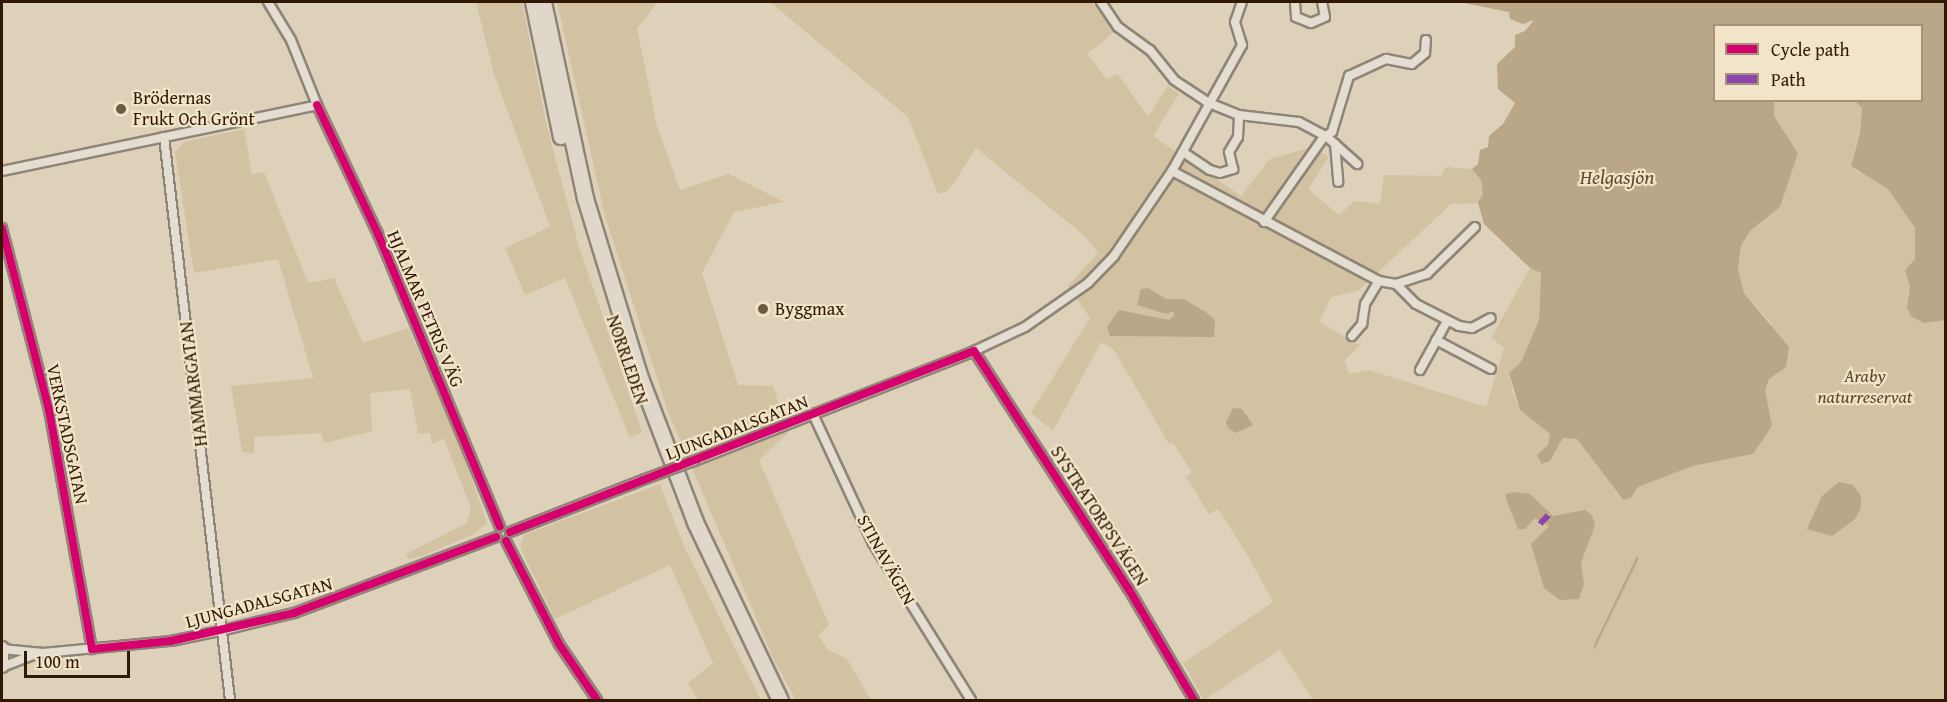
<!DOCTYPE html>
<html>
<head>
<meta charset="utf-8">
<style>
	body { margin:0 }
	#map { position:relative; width:1947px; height:702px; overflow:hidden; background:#ddd1ba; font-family:"Gentium Book Plus",serif }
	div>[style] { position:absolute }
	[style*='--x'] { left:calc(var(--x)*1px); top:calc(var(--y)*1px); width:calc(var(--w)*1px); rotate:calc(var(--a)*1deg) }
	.green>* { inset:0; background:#d3c2a2 }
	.water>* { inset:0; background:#baa788 }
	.roads { filter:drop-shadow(2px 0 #8f8576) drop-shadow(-2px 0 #8f8576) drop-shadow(0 2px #8f8576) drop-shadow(0 -2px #8f8576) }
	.street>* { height:8px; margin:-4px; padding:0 4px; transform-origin:4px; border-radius:4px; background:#e4ded2 }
	.secondary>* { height:12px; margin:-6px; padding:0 6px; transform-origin:6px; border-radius:6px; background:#e4ded2 }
	.primary>* { height:14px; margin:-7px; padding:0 7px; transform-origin:7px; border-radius:7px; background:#dfd8ca }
	.highway>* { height:15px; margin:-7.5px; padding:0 7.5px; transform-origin:7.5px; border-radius:7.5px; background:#dfd8ca }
	.bridges { filter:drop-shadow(2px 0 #8f8576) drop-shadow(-2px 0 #8f8576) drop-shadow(0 2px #8f8576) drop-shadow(0 -2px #8f8576) }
	.street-bridge>* { height:8px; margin:-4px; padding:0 4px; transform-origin:4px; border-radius:4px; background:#e4ded2 }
	.quiet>* { height:6px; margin-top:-3px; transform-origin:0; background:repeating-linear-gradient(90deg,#8e44ad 0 12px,transparent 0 18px) }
	.cycleway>* { height:8px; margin:-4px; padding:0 4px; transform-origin:4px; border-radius:4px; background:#d6006c }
	.dots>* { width:16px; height:16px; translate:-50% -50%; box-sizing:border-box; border:3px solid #f2e4c9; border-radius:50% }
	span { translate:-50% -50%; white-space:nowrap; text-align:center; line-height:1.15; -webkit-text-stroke:4.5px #f2e4c9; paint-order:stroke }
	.poi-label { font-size:18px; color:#301804 }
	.left { translate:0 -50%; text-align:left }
	.street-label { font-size:18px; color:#301804 }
	.park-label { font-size:18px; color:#5e472e; font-style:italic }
	.water-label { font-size:20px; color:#614a30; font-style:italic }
	.frame { position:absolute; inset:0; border:3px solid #301804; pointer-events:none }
	.legend { position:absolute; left:1713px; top:24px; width:210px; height:78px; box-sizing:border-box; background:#f2e4c9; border:2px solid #a4927a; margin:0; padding:8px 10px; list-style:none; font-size:18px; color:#301804 }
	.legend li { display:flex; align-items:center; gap:12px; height:30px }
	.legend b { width:30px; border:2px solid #a4927a }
	.scale { position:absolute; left:24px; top:651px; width:106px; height:27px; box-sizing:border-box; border:3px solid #301804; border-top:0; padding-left:8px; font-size:18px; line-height:21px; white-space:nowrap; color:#301804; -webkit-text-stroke:4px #f2e4c9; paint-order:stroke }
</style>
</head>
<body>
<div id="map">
	<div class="green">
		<div style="clip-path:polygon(476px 2px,522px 2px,547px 127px,578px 243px,642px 432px,630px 438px,565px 278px,525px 295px,505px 248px,550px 227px,494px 74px)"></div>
		<div style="clip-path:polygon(557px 2px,658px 2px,637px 28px,657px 126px,680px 190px,729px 174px,784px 202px,734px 212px,702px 273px,738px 385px,773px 386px,788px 433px,759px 460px,829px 625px,818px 636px,829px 650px,847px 659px,871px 700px,796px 700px,774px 660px,668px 412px,605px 216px)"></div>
		<div style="clip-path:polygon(770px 2px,1092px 2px,1114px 32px,1087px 54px,1107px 79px,1118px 74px,1148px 117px,1168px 86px,1179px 94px,1153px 136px,1241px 196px,1270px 159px,1312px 147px,1329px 157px,1308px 189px,1339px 215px,1355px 201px,1380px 204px,1384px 175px,1441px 176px,1445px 167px,1472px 169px,1481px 180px,1484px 194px,1478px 203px,1451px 204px,1358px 291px,1331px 297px,1319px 322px,1360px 345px,1344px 361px,1350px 374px,1369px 370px,1486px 407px,1504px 348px,1491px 338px,1530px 268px,1541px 273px,1539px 320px,1521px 362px,1509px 373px,1513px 393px,1520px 410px,1550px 434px,1550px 442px,1538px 460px,1541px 464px,1550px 461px,1563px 438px,1577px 439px,1622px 500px,1631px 498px,1638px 487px,1693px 466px,1753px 454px,1771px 323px,1744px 293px,1738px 269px,1741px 246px,1750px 231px,1780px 207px,1798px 153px,1774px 116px,1773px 102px,1855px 101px,1862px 108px,1860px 133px,1853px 157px,1855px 171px,1874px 177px,1888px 189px,1915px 228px,1915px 259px,1905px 270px,1945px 253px,1945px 700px,1313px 700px,1280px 650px,1204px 700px,1183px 663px,1273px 602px,1248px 556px,1218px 509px,1209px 514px,1186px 477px,1192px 472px,1173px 443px,1169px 444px,1114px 350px,1101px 342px,1053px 431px,1031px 413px,1090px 318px,1068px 286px,1098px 253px,1085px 236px,976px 148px,953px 184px,946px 192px,938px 194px,908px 117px)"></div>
		<div style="clip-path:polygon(244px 129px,252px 174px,264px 172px,308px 283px,334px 278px,363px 343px,408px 328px,456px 433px,487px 523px,474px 534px,420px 557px,408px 559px,406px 554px,467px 523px,471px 508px,444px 439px,432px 444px,430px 433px,418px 434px,410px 389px,370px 393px,372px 431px,325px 443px,321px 433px,254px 437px,254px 453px,242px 452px,231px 386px,313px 378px,278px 259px,194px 273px,175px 152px,184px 142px)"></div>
		<div style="clip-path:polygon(660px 484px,683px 544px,761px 700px,698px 700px,688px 683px,713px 663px,670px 565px,555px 619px,520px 547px,524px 535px)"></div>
	</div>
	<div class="water">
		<div style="clip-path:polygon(1459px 2px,1945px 2px,1945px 320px,1924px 323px,1911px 316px,1907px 308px,1910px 287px,1905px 270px,1915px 259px,1915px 228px,1888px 189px,1851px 166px,1860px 133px,1862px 108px,1855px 101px,1922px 100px,1922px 26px,1714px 26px,1714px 100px,1774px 101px,1774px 116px,1798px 153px,1780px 207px,1750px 231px,1741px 246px,1738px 269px,1744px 293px,1789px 347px,1786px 367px,1769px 379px,1765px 390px,1772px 426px,1753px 454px,1693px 466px,1638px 487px,1631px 498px,1623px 500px,1577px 439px,1563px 438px,1550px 461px,1541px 464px,1537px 455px,1548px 445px,1550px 434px,1520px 410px,1509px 373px,1521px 362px,1539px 320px,1541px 273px,1530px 268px,1484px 224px,1478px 203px,1483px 194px,1481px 180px,1472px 169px,1478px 164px,1480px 150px,1488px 147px,1489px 136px,1503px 124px,1515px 103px,1498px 89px,1497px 64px,1515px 47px,1515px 35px,1525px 31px,1534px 20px,1523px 24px,1510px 19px,1509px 12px)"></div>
		<div style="clip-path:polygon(1148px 288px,1166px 299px,1184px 299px,1207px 313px,1215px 320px,1214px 337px,1110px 336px,1107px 327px,1119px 310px,1169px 320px,1174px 316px,1174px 311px,1166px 314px,1137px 305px,1141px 289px)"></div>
		<div style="clip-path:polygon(1233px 408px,1242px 409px,1253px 425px,1236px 433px,1229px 429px,1226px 422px)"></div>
		<div style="clip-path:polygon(1839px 482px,1853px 485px,1861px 496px,1861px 508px,1855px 519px,1832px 536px,1807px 529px,1822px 496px)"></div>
		<div style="clip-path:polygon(1514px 492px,1530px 494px,1553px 516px,1585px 510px,1592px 515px,1595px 525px,1581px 563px,1584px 584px,1579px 599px,1560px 600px,1544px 588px,1531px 544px,1549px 526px,1535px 518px,1525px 529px,1518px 529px,1506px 499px,1506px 494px)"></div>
		<div style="clip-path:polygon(1637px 556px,1639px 558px,1593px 652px,1595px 643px)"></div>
	</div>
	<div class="roads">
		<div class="street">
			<div style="--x:268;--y:2;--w:44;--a:58.8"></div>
			<div style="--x:291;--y:40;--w:70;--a:68.2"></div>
			<div style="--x:317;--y:105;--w:143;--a:64.7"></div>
			<div style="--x:378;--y:234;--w:317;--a:67.4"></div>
			<div style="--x:1101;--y:2;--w:30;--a:56"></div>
			<div style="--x:1118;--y:27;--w:39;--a:36"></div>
			<div style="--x:1150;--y:50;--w:38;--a:51"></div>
			<div style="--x:1174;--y:80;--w:42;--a:33.3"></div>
			<div style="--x:1209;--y:103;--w:32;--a:22"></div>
			<div style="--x:1239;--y:115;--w:60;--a:6.7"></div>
			<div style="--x:1299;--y:122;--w:32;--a:28"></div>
			<div style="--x:1327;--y:137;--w:11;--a:41"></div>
			<div style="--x:1335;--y:144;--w:38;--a:85"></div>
			<div style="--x:1295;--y:2;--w:15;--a:86"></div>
			<div style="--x:1296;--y:17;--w:16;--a:22"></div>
			<div style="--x:1311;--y:23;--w:15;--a:-23"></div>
			<div style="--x:1325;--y:17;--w:15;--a:-101"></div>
			<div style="--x:164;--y:137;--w:567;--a:83.31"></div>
			<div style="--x:1335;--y:144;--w:30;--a:42"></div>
			<div style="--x:1183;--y:152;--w:32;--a:34"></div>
			<div style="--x:1210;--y:170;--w:10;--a:17"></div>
			<div style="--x:1220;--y:173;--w:14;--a:-17"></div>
			<div style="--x:1233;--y:169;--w:17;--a:-103"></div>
			<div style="--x:1229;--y:152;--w:17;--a:-59"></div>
			<div style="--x:1238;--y:137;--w:22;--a:-87"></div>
			<div style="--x:2;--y:171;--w:322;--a:-11.8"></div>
			<div style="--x:1172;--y:171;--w:234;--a:28"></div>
			<div style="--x:1379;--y:281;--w:17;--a:10"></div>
			<div style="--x:1396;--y:284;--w:33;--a:-18"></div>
			<div style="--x:1427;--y:274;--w:67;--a:-44.4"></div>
			<div style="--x:1264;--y:222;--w:103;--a:-54.9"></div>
			<div style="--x:1323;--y:138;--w:11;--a:-34"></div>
			<div style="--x:1332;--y:132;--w:59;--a:-73.1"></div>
			<div style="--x:1349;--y:76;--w:41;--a:-24.7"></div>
			<div style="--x:1386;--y:59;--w:26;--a:11"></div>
			<div style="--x:1412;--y:64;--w:17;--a:-40"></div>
			<div style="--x:1425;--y:53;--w:13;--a:-86"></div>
			<div style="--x:2;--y:228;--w:188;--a:75.5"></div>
			<div style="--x:49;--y:410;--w:243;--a:79.8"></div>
			<div style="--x:1396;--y:284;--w:28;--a:45"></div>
			<div style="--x:1416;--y:304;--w:48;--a:27.1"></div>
			<div style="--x:1459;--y:326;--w:13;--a:9"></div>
			<div style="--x:1472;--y:328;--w:21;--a:-28"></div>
			<div style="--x:1352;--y:336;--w:16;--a:-50"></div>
			<div style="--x:1362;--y:324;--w:20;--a:-81"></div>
			<div style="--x:1365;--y:304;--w:27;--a:-59"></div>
			<div style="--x:1436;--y:340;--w:62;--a:27.8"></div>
			<div style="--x:974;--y:351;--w:283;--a:57"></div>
			<div style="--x:1128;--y:588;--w:130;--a:59.5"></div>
			<div style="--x:1420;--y:370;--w:56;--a:-61.1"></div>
			<div style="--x:813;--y:414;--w:142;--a:65.1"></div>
			<div style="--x:873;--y:543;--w:185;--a:58"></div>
			<div style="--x:694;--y:461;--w:301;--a:-21.4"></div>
			<div style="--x:974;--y:351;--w:56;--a:-25.2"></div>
			<div style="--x:1025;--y:327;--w:77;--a:-34.9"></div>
			<div style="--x:1088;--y:283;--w:37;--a:-46"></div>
			<div style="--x:1114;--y:256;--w:103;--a:-55.7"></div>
			<div style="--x:1172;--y:171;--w:144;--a:-60.9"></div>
			<div style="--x:1242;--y:45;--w:24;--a:-107"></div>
			<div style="--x:1235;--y:22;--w:21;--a:-71"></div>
			<div style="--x:510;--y:532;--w:145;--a:-21.4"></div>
			<div style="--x:506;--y:541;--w:116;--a:62.8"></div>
			<div style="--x:559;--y:644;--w:68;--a:55.8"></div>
			<div style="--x:2;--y:649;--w:41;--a:5.6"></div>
			<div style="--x:43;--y:653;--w:129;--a:-5.4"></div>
			<div style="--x:171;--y:641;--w:54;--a:-11.7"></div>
			<div style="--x:224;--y:630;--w:72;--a:-13.7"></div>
			<div style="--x:294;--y:613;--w:216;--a:-20.6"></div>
			<div style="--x:2;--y:667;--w:34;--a:-21"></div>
		</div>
		<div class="secondary">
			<div style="--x:2;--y:648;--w:18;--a:90"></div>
		</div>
		<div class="primary">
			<div style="--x:533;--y:2;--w:138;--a:78.3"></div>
		</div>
		<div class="highway">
			<div style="--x:543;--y:2;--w:200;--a:77.9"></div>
			<div style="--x:585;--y:198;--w:185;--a:73"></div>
			<div style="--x:639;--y:375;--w:157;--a:69.1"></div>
			<div style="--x:695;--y:522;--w:197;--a:64.5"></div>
		</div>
	</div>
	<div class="bridges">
		<div class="street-bridge">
			<div style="--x:645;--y:479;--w:52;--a:-20.2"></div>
		</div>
	</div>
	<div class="quiet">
		<div style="--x:1540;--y:524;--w:18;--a:-47"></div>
	</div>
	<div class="cycleway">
		<div style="--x:317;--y:105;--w:143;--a:64.7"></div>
		<div style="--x:378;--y:234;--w:317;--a:67.4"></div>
		<div style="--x:2;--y:228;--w:188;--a:75.5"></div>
		<div style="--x:49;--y:410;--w:243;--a:79.8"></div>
		<div style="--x:92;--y:649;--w:79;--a:-5.8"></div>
		<div style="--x:171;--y:641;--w:126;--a:-12.8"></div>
		<div style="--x:294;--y:613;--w:216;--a:-20.6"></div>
		<div style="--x:510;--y:532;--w:498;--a:-21.3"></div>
		<div style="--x:974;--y:351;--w:283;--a:57"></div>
		<div style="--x:1128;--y:588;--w:130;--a:59.5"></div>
		<div style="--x:506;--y:541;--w:116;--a:62.8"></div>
		<div style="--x:559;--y:644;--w:68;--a:55.8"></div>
	</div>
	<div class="dots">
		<div style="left:121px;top:109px;background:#6d5944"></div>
		<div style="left:763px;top:309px;background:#6d5944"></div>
	</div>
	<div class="poi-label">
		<span class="left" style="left:133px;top:109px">Brödernas<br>Frukt Och Grönt</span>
		<span class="left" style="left:775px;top:309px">Byggmax</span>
	</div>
	<div class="street-label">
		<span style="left:425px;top:309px;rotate:67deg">HJALMAR PETRIS VÄG</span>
		<span style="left:627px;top:360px;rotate:71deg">NORRLEDEN</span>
		<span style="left:194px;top:384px;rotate:-97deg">HAMMARGATAN</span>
		<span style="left:737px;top:428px;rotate:-21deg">LJUNGADALSGATAN</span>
		<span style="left:67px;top:434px;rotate:78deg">VERKSTADSGATAN</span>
		<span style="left:1099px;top:516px;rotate:57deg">SYSTRATORPSVÄGEN</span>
		<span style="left:886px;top:560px;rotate:61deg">STINAVÄGEN</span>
		<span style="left:259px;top:603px;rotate:-15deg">LJUNGADALSGATAN</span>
	</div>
	<div class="park-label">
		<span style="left:1865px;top:387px">Araby<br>naturreservat</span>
	</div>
	<div class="water-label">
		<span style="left:1617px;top:176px">Helgasjön</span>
	</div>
	<div class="frame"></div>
	<ul class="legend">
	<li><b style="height:8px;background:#d6006c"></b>Cycle path</li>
	<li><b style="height:8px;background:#8e44ad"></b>Path</li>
	</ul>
	<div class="scale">100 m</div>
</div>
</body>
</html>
